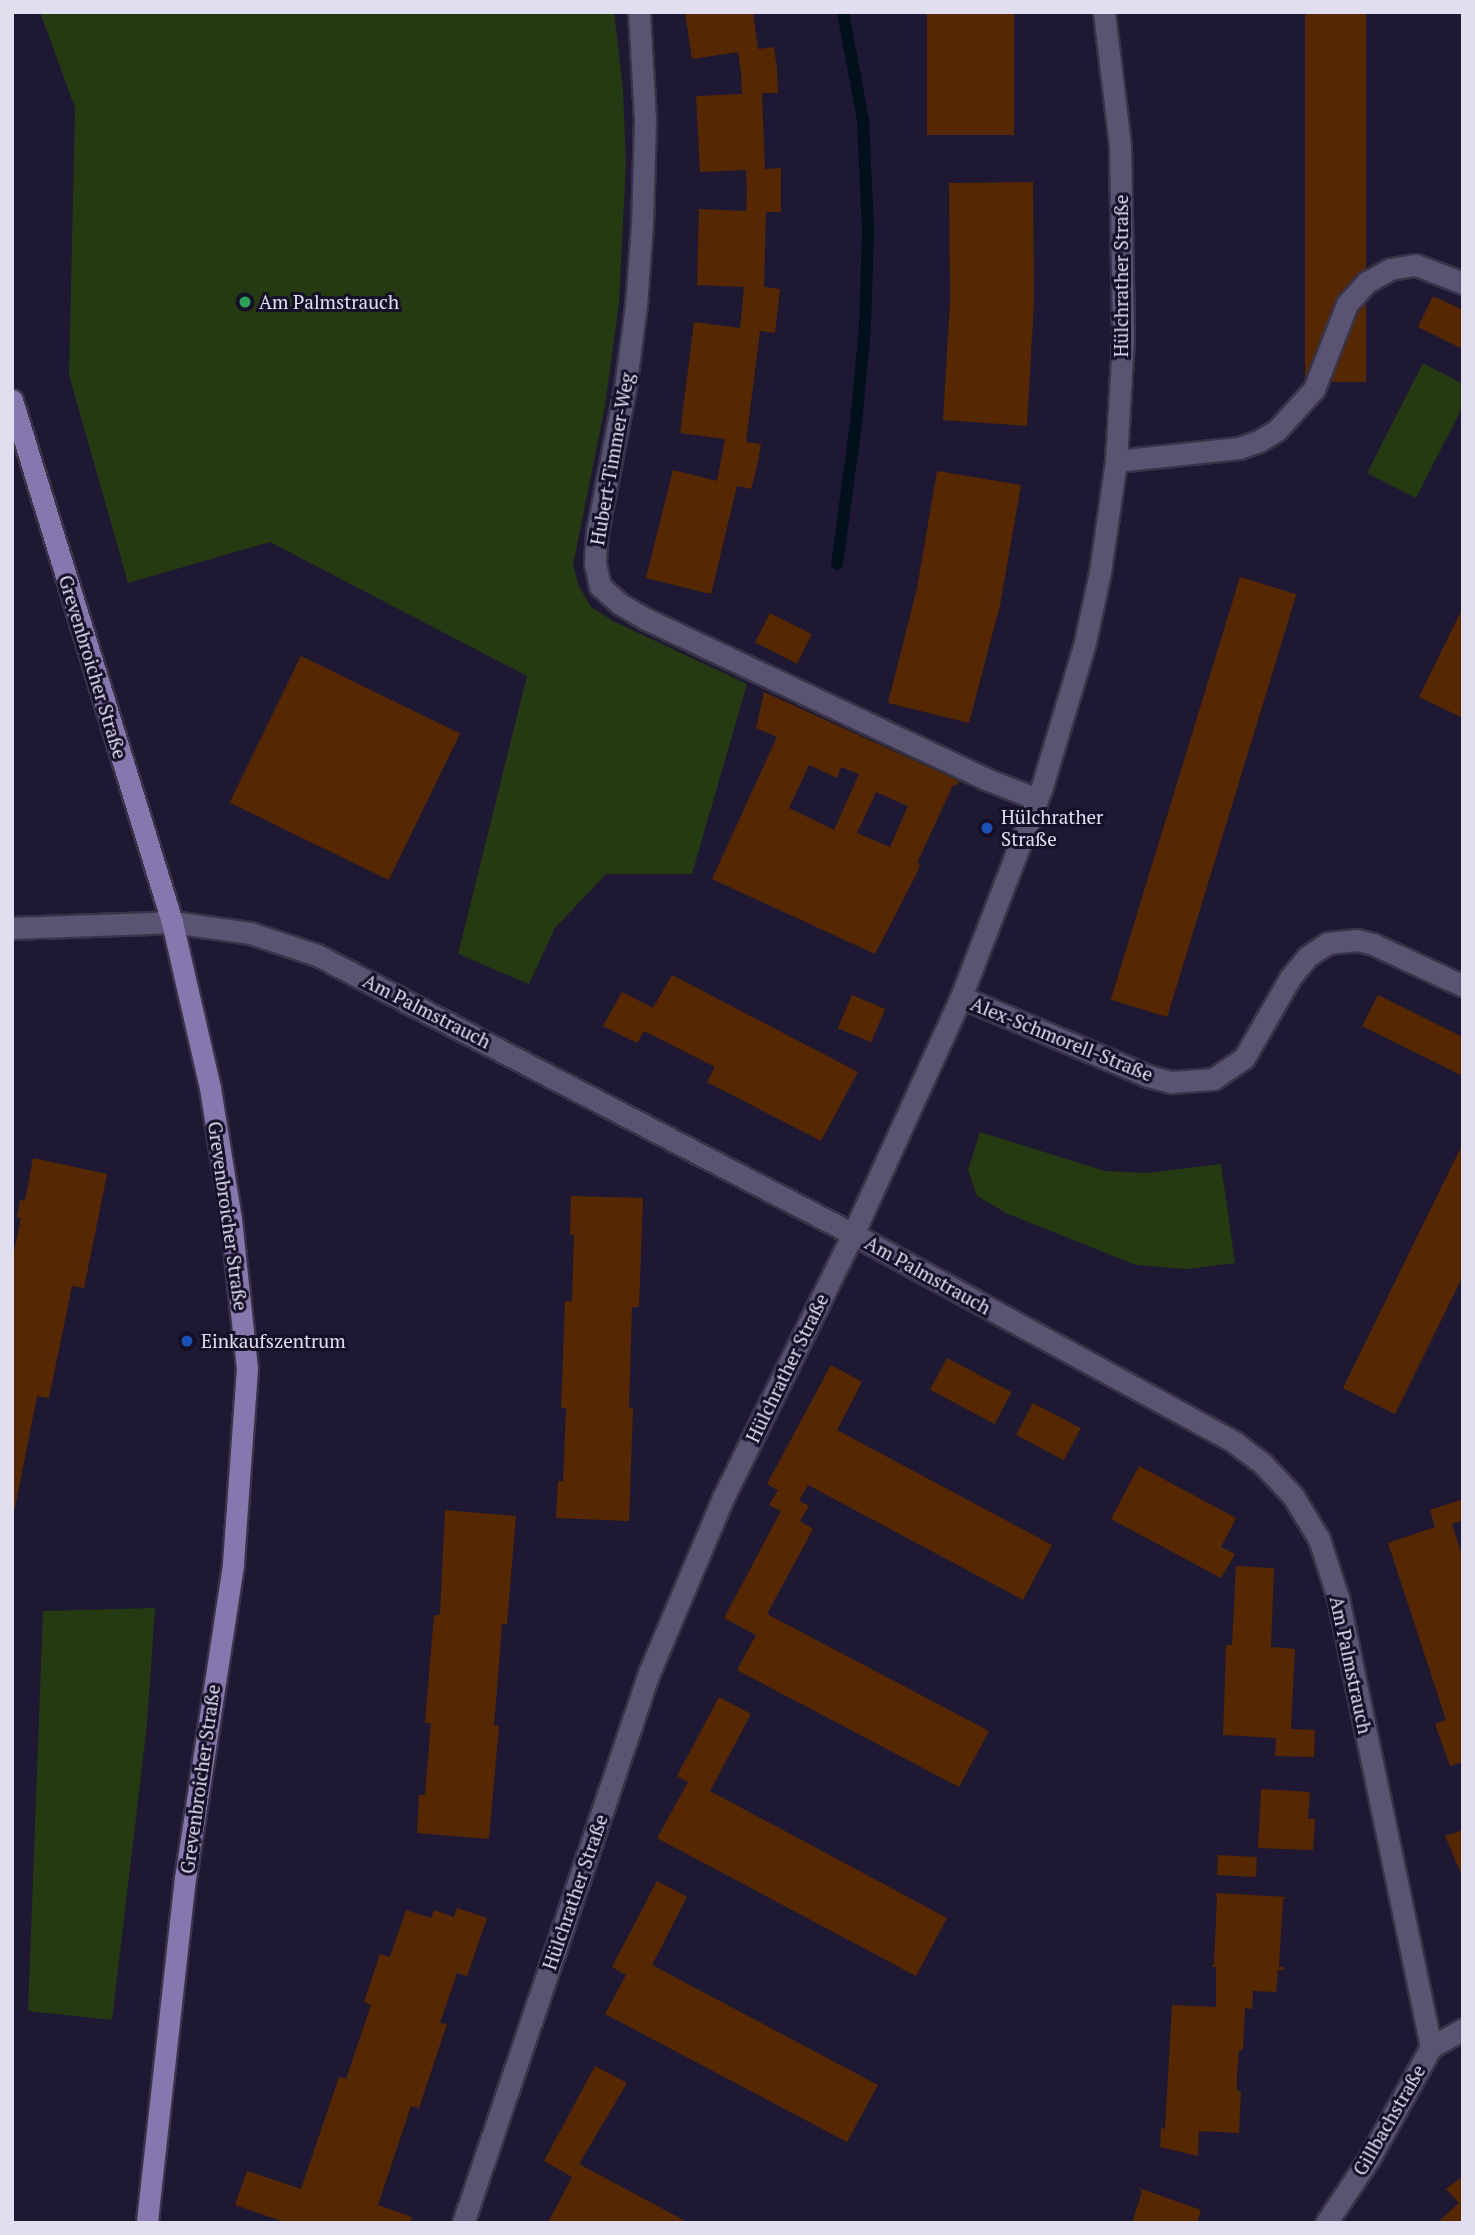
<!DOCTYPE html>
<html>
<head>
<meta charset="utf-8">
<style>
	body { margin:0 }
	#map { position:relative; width:1475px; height:2235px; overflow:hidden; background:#1f1832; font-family:"PT Serif",serif }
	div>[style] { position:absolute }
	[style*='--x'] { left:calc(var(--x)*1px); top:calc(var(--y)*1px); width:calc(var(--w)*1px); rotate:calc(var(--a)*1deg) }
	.green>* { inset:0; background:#253912 }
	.stream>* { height:12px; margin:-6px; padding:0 6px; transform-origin:6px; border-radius:6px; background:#01101a }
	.building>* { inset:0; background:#552802; transform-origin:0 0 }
	.roads { filter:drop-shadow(2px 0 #393348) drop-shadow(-2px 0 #393348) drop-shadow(0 2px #393348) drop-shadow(0 -2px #393348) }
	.minor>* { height:21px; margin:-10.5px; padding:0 10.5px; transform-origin:10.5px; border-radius:10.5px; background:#5a5371 }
	.major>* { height:21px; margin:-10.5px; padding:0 10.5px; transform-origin:10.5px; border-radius:10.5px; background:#8678ae }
	.dots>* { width:19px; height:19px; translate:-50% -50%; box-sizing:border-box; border:4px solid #160f28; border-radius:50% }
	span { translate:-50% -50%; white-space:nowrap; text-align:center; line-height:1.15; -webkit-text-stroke:6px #160f28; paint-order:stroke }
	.street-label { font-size:19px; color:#e1def0 }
	.poi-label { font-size:19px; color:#e1def0 }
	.left { translate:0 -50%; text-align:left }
	.frame { position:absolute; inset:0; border:14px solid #e1def0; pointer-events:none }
</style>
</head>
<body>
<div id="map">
	<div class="green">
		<div style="clip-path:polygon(40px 12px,614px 12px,623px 89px,626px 164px,619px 303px,605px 406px,573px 565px,579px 586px,591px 607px,613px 621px,747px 684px,692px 874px,606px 874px,555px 928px,529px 984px,458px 954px,527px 676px,270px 542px,128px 583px,69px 375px,75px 108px)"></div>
		<div style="clip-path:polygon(1423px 363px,1463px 384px,1463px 406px,1416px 498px,1367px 473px)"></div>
		<div style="clip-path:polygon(980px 1132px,1105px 1171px,1147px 1173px,1221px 1164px,1235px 1263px,1187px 1269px,1136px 1265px,1006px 1213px,977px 1196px,968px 1170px)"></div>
		<div style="clip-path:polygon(155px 1608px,147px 1725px,112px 2020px,28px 2011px,43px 1611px)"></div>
	</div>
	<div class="stream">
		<div style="--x:837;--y:564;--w:141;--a:-82.3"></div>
		<div style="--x:856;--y:424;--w:97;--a:-84.7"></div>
		<div style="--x:865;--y:327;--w:97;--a:-88.2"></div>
		<div style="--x:868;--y:230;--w:110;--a:-92.6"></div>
		<div style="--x:863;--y:120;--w:110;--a:-100.5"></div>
	</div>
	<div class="building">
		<div style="clip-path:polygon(685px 12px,753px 12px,758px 49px,774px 47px,777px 69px,778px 93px,762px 93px,765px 169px,781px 168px,781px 212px,766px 212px,764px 287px,780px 289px,775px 333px,760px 331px,746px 442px,761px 444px,757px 466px,751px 489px,737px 486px,711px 594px,646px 578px,673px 470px,717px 481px,725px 439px,680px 433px,694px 322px,740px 328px,744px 287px,697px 285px,699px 209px,746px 211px,747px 190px,746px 170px,700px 172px,696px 96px,742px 94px,741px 73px,738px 52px,692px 59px)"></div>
		<div style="left:927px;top:12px;width:87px;height:123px"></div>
		<div style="left:1305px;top:12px;width:61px;height:370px"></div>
		<div style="clip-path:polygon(1033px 182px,1034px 301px,1027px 426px,943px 420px,950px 302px,949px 183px)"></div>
		<div style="clip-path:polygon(1433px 296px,1463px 310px,1463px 349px,1418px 327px)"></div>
		<div style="clip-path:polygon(937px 471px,1021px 485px,1000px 605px,969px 723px,888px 703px,917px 588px)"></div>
		<div style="left:1240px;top:577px;width:59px;height:442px;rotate:17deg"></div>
		<div style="clip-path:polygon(1463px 607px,1463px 718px,1419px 697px)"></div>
		<div style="left:770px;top:613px;width:47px;height:33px;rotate:27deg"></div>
		<div style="left:301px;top:656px;width:177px;height:163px;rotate:26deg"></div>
		<div style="clip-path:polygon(evenodd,764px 692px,959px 781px,956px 786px,953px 785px,917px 863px,920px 864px,918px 871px,875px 954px,712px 879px,777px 737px,756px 728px,764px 692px,809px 765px,837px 778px,841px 767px,859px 774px,834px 830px,789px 808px,809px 765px,764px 692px,876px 792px,908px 806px,890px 847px,857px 833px,876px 792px)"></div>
		<div style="clip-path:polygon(672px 975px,858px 1072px,821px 1141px,707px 1082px,715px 1067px,644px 1031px,637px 1043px,603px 1026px,622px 992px,653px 1008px)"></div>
		<div style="left:852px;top:995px;width:36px;height:36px;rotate:23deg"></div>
		<div style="clip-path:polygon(1378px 995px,1463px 1037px,1463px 1076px,1362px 1026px)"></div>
		<div style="clip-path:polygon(1463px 1143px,1463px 1276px,1395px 1414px,1343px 1388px)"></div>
		<div style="clip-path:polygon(33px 1158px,107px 1174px,84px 1288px,72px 1286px,49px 1398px,37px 1396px,15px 1508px,12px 1508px,12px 1262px,21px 1218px,17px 1217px,20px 1200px,25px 1201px)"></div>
		<div style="clip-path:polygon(571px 1196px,643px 1198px,639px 1307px,632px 1307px,629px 1408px,633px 1408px,629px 1521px,556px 1518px,558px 1481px,563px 1481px,566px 1408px,561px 1408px,565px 1301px,572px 1301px,574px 1235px,570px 1234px)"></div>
		<div style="left:947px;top:1358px;width:73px;height:36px;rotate:28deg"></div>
		<div style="clip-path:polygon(831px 1365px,862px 1382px,837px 1430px,1052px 1545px,1023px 1600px,808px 1485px,799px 1501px,809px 1506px,800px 1521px,813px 1529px,767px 1614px,989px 1731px,959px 1787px,737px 1670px,756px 1635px,724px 1618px,781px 1511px,769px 1505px,778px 1490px,767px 1484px)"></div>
		<div style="left:1033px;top:1403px;width:54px;height:36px;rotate:28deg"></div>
		<div style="clip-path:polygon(1139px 1466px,1236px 1518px,1221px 1547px,1235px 1554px,1221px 1578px,1111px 1519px)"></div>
		<div style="clip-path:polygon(1463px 1499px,1463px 1520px,1452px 1524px,1463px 1558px,1463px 1762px,1450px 1766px,1435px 1724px,1446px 1720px,1388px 1543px,1435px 1527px,1430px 1510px)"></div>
		<div style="clip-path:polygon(445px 1510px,516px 1516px,507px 1624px,502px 1624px,498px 1677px,494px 1725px,499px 1726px,489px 1839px,417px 1833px,419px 1795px,425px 1795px,431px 1723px,425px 1723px,434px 1615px,440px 1615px)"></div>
		<div style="clip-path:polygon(1236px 1566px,1274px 1568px,1271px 1647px,1295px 1649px,1291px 1729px,1315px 1730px,1314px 1757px,1275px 1756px,1276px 1738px,1223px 1735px,1226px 1645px,1232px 1645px)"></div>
		<div style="clip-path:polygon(719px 1697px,751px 1714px,710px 1791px,947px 1918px,916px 1976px,657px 1838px,688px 1782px,677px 1776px)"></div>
		<div style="clip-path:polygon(1261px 1789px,1310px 1792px,1308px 1819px,1315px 1819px,1313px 1850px,1258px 1848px)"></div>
		<div style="clip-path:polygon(1463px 1830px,1463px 1878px,1445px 1836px)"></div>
		<div style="left:1218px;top:1855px;width:39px;height:20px;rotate:3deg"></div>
		<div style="clip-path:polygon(657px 1881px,687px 1897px,652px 1965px,878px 2085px,847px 2142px,605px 2014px,626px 1975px,612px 1967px)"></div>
		<div style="clip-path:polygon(1215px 1893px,1287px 1897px,1283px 1899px,1279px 1967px,1284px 1967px,1283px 1970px,1278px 1970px,1276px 1992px,1253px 1991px,1252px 2009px,1245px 2008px,1243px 2050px,1239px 2050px,1237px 2075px,1237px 2091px,1241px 2091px,1239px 2133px,1199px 2131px,1198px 2156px,1160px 2147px,1161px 2128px,1165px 2129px,1172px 2005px,1216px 2007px,1216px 1967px,1211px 1967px,1214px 1964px,1217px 1896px)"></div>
		<div style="clip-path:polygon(457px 1908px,487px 1918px,467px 1976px,457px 1973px,440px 2023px,447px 2024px,419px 2108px,411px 2106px,378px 2205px,412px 2217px,410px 2223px,287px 2223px,235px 2205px,247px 2171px,301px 2189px,339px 2077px,346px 2079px,371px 2005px,364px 2002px,380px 1954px,390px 1957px,406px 1910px,431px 1918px,434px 1910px,454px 1917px)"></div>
		<div style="clip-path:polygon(595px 2066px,627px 2083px,579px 2164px,689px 2223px,548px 2223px,572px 2177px,544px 2161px)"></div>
		<div style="clip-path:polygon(1463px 2176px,1463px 2223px,1437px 2223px,1459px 2203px,1446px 2189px)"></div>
		<div style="clip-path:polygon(1139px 2188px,1201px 2210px,1197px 2223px,1132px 2223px,1142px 2192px)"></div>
	</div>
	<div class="roads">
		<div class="minor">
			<div style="--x:639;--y:12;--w:107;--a:86.8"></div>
			<div style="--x:645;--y:119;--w:105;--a:91.6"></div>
			<div style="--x:642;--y:224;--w:81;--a:94.2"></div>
			<div style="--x:636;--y:305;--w:84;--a:97.5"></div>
			<div style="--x:625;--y:388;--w:147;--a:101"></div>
			<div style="--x:597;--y:532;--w:31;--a:94"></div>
			<div style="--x:595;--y:563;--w:24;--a:78"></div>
			<div style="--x:600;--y:586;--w:27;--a:42"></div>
			<div style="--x:620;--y:604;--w:30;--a:30"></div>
			<div style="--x:646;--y:619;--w:376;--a:25.2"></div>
			<div style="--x:986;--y:779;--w:55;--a:21.4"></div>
			<div style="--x:1116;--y:461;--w:124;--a:-6"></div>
			<div style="--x:1239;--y:448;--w:21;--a:-19"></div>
			<div style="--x:1259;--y:441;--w:21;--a:-31"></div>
			<div style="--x:1277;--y:430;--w:55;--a:-47.9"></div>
			<div style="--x:1314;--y:389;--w:91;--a:-68.8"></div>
			<div style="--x:1347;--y:304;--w:30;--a:-48"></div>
			<div style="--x:1367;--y:282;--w:26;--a:-29"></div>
			<div style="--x:1390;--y:269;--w:26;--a:-9"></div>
			<div style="--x:1416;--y:265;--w:50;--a:21"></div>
			<div style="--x:12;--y:928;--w:160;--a:-2.1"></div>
			<div style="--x:172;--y:922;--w:79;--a:8"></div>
			<div style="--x:250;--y:933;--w:71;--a:18.2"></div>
			<div style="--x:317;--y:955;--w:604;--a:27.5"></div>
			<div style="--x:853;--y:1234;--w:434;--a:28.6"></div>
			<div style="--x:1234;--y:1442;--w:35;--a:37"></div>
			<div style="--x:1262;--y:1463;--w:45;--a:46.8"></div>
			<div style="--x:1293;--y:1496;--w:50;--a:58.8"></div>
			<div style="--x:1319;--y:1539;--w:62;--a:72.1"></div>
			<div style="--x:1338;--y:1598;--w:459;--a:78.3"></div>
			<div style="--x:961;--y:997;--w:203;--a:22.9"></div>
			<div style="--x:1148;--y:1076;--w:24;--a:15"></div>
			<div style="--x:1171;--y:1082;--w:42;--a:-4.1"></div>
			<div style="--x:1213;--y:1079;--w:37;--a:-34"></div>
			<div style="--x:1244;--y:1058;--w:92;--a:-60.1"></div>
			<div style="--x:1290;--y:978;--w:28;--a:-51"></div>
			<div style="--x:1308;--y:956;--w:24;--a:-33"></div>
			<div style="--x:1328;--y:943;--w:29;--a:-6"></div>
			<div style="--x:1357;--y:940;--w:16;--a:14"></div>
			<div style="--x:1373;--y:944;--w:99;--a:25"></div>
			<div style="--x:463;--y:2223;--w:581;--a:-71.32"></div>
			<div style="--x:649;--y:1673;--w:190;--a:-67.1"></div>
			<div style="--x:723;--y:1498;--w:294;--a:-63.8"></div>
			<div style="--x:853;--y:1234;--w:260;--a:-65.5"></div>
			<div style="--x:961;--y:997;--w:222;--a:-68.9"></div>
			<div style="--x:1041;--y:790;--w:154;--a:-73.4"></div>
			<div style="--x:1085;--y:642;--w:72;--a:-77.9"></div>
			<div style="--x:1100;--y:572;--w:112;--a:-81.8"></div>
			<div style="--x:1116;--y:461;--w:123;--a:-86.7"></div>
			<div style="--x:1123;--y:338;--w:193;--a:-90.9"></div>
			<div style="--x:1120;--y:145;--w:134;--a:-96.9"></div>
			<div style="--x:1326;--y:2223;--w:79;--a:-56.3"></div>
			<div style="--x:1370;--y:2157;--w:126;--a:-61"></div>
			<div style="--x:1431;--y:2047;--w:37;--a:-29"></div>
		</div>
		<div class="major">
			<div style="--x:12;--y:400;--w:546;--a:72.96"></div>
			<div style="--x:172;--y:922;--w:170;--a:77.1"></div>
			<div style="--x:210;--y:1088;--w:133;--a:80.9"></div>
			<div style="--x:231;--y:1219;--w:150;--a:83.9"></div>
			<div style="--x:247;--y:1368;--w:197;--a:94.1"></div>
			<div style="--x:233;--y:1565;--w:316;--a:98.7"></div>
			<div style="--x:185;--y:1877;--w:348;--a:96.3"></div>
		</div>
	</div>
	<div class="dots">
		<div style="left:245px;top:302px;background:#2e9e5b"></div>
		<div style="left:987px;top:828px;background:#1a4fb4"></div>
		<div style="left:187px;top:1341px;background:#1a4fb4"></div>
	</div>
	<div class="street-label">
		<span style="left:1121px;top:276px;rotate:-90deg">Hülchrather Straße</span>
		<span style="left:612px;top:459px;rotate:-80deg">Hubert-Timmer-Weg</span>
		<span style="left:93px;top:667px;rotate:73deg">Grevenbroicher Straße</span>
		<span style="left:427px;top:1011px;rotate:27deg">Am Palmstrauch</span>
		<span style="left:1062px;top:1039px;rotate:22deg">Alex-Schmorell-Straße</span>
		<span style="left:228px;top:1216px;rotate:82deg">Grevenbroicher Straße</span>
		<span style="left:928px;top:1275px;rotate:29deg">Am Palmstrauch</span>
		<span style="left:787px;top:1368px;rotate:-64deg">Hülchrather Straße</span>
		<span style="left:1351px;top:1665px;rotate:78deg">Am Palmstrauch</span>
		<span style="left:200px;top:1779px;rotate:-82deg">Grevenbroicher Straße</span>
		<span style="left:575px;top:1892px;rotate:-71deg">Hülchrather Straße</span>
		<span style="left:1389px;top:2120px;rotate:-60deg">Gillbachstraße</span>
	</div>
	<div class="poi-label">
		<span class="left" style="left:259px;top:302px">Am Palmstrauch</span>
		<span class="left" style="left:1001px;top:828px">Hülchrather<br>Straße</span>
		<span class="left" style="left:201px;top:1341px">Einkaufszentrum</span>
	</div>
	<div class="frame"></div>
</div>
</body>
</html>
